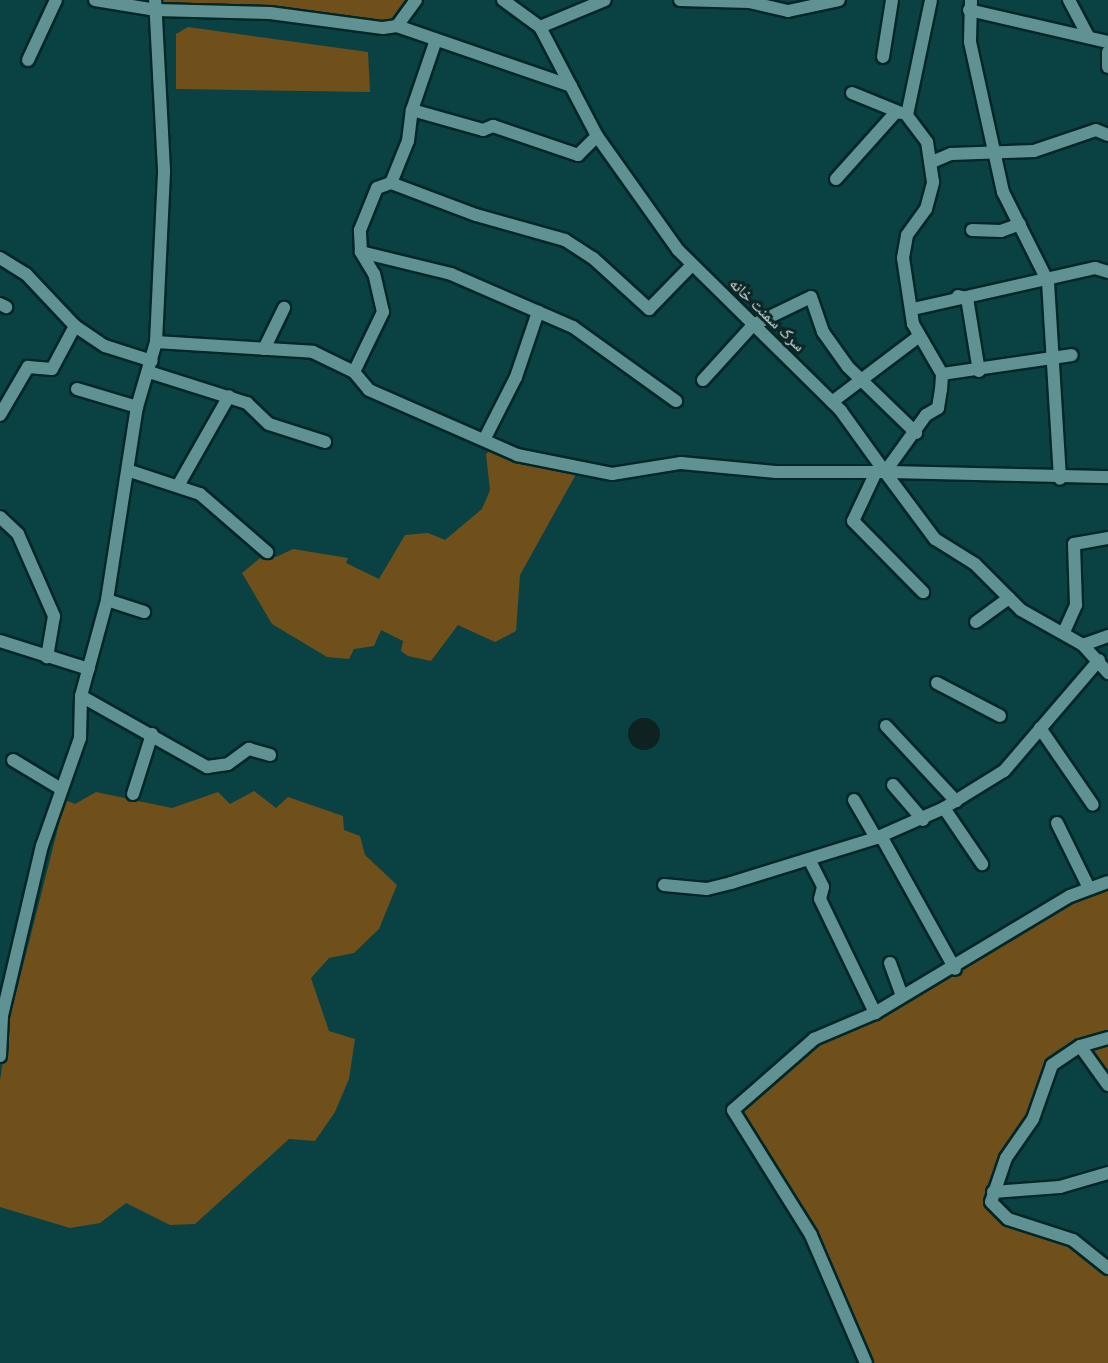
<!DOCTYPE html>
<html>
<head>
<meta charset="utf-8">
<style>
	body { margin:0 }
	#map { position:relative; width:1108px; height:1363px; overflow:hidden; background:#0a4142; font-family:Raleway,"Noto Naskh Arabic",sans-serif }
	div>[style] { position:absolute }
	[style*='--x'] { left:calc(var(--x)*1px); top:calc(var(--y)*1px); width:calc(var(--w)*1px); rotate:calc(var(--a)*1deg) }
	.green>* { inset:0; background:#6f501b }
	.water>* { inset:0; background:#0f2222 }
	.round { border-radius:50% }
	.roads { filter:drop-shadow(2px 0 #002627) drop-shadow(-2px 0 #002627) drop-shadow(0 2px #002627) drop-shadow(0 -2px #002627) }
	.minor>* { height:12px; margin:-6px; padding:0 6px; transform-origin:6px; border-radius:6px; background:#609293 }
	span { translate:-50% -50%; white-space:nowrap; text-align:center; line-height:1.15; -webkit-text-stroke:6px #0f2424; paint-order:stroke }
	.street-label { font-size:16px; color:#cde6e6 }
</style>
</head>
<body>
<div id="map">
	<div class="green">
		<div style="clip-path:polygon(155px 0,416px 0,397px 26px,156px 10px)"></div>
		<div style="clip-path:polygon(188px 27px,368px 52px,370px 92px,176px 89px,176px 34px)"></div>
		<div style="clip-path:polygon(495px 445px,580px 467px,520px 575px,516px 631px,495px 642px,458px 625px,431px 661px,408px 656px,401px 651px,403px 641px,381px 630px,374px 646px,354px 649px,349px 659px,327px 657px,272px 624px,242px 573px,265px 554px,276px 557px,293px 549px,348px 558px,346px 563px,379px 579px,405px 535px,428px 533px,445px 540px,482px 509px,490px 490px,486px 454px)"></div>
		<div style="clip-path:polygon(254px 791px,276px 808px,288px 797px,343px 816px,344px 830px,360px 836px,365px 855px,397px 885px,379px 929px,354px 953px,329px 958px,311px 978px,329px 1031px,355px 1039px,349px 1079px,335px 1112px,315px 1141px,289px 1139px,195px 1224px,170px 1225px,126px 1203px,100px 1223px,70px 1228px,0 1207px,0 1080px,9px 1021px,65px 800px,75px 804px,96px 792px,172px 808px,218px 792px,230px 804px)"></div>
		<div style="clip-path:polygon(1108px 882px,1108px 1085px,1080px 1046px,1065px 1053px,1006px 1158px,994px 1208px,1050px 1228px,1108px 1268px,1108px 1363px,866px 1363px,834px 1281px,733px 1110px,806px 1045px)"></div>
	</div>
	<div class="water">
		<div class="round" style="left:628px;top:718px;width:32px;height:32px"></div>
	</div>
	<div class="roads">
		<div class="minor">
			<div style="--x:95;--y:0;--w:62;--a:9.3"></div>
			<div style="--x:156;--y:10;--w:114;--a:1.5"></div>
			<div style="--x:270;--y:13;--w:114;--a:7.6"></div>
			<div style="--x:383;--y:28;--w:14;--a:-8"></div>
			<div style="--x:397;--y:26;--w:32;--a:-54"></div>
			<div style="--x:503;--y:0;--w:46;--a:36.1"></div>
			<div style="--x:540;--y:27;--w:123;--a:62.4"></div>
			<div style="--x:597;--y:136;--w:140;--a:54.6"></div>
			<div style="--x:678;--y:250;--w:229;--a:44.6"></div>
			<div style="--x:841;--y:411;--w:75;--a:54.2"></div>
			<div style="--x:885;--y:472;--w:223;--a:1.3"></div>
			<div style="--x:680;--y:0;--w:69;--a:1.7"></div>
			<div style="--x:749;--y:2;--w:40;--a:13"></div>
			<div style="--x:788;--y:11;--w:52;--a:-12.2"></div>
			<div style="--x:971;--y:0;--w:42;--a:91.4"></div>
			<div style="--x:970;--y:42;--w:154;--a:77.6"></div>
			<div style="--x:1003;--y:192;--w:101;--a:63.4"></div>
			<div style="--x:1048;--y:282;--w:197;--a:86.5"></div>
			<div style="--x:1069;--y:0;--w:41;--a:62.2"></div>
			<div style="--x:969;--y:10;--w:143;--a:13"></div>
			<div style="--x:397;--y:26;--w:184;--a:19"></div>
			<div style="--x:540;--y:27;--w:70;--a:-22.6"></div>
			<div style="--x:1108;--y:52;--w:15;--a:90"></div>
			<div style="--x:883;--y:57;--w:58;--a:-81"></div>
			<div style="--x:28;--y:60;--w:66;--a:-65"></div>
			<div style="--x:852;--y:93;--w:53;--a:22.2"></div>
			<div style="--x:412;--y:110;--w:74;--a:15.7"></div>
			<div style="--x:483;--y:130;--w:11;--a:-22"></div>
			<div style="--x:493;--y:126;--w:90;--a:18.8"></div>
			<div style="--x:578;--y:155;--w:27;--a:-45"></div>
			<div style="--x:932;--y:162;--w:21;--a:-23"></div>
			<div style="--x:951;--y:154;--w:83;--a:-2.1"></div>
			<div style="--x:1034;--y:151;--w:65;--a:-18.7"></div>
			<div style="--x:1096;--y:130;--w:13;--a:23"></div>
			<div style="--x:836;--y:179;--w:90;--a:-48.2"></div>
			<div style="--x:391;--y:183;--w:91;--a:20.6"></div>
			<div style="--x:476;--y:215;--w:92;--a:15.7"></div>
			<div style="--x:565;--y:240;--w:33;--a:33"></div>
			<div style="--x:593;--y:258;--w:76;--a:42.3"></div>
			<div style="--x:649;--y:309;--w:62;--a:-45.7"></div>
			<div style="--x:972;--y:230;--w:29;--a:2"></div>
			<div style="--x:1001;--y:231;--w:20;--a:-20"></div>
			<div style="--x:361;--y:252;--w:93;--a:13.7"></div>
			<div style="--x:451;--y:274;--w:133;--a:23.5"></div>
			<div style="--x:573;--y:327;--w:127;--a:35.7"></div>
			<div style="--x:0;--y:258;--w:31;--a:32"></div>
			<div style="--x:26;--y:274;--w:71;--a:46.7"></div>
			<div style="--x:75;--y:326;--w:36;--a:34"></div>
			<div style="--x:105;--y:346;--w:49;--a:17.7"></div>
			<div style="--x:958;--y:296;--w:9;--a:13"></div>
			<div style="--x:967;--y:298;--w:74;--a:80.7"></div>
			<div style="--x:0;--y:304;--w:7;--a:27"></div>
			<div style="--x:913;--y:309;--w:187;--a:-12.7"></div>
			<div style="--x:1095;--y:268;--w:14;--a:17"></div>
			<div style="--x:156;--y:342;--w:157;--a:3.6"></div>
			<div style="--x:313;--y:352;--w:46;--a:26"></div>
			<div style="--x:354;--y:372;--w:23;--a:50"></div>
			<div style="--x:369;--y:390;--w:162;--a:23.7"></div>
			<div style="--x:517;--y:455;--w:97;--a:11.3"></div>
			<div style="--x:612;--y:474;--w:70;--a:-9.1"></div>
			<div style="--x:681;--y:463;--w:95;--a:5.4"></div>
			<div style="--x:776;--y:472;--w:109;--a:0"></div>
			<div style="--x:885;--y:472;--w:70;--a:-54.3"></div>
			<div style="--x:926;--y:415;--w:14;--a:-30"></div>
			<div style="--x:938;--y:408;--w:18;--a:-81"></div>
			<div style="--x:941;--y:390;--w:16;--a:-86"></div>
			<div style="--x:942;--y:374;--w:58;--a:-120.1"></div>
			<div style="--x:913;--y:324;--w:67;--a:-98.6"></div>
			<div style="--x:903;--y:258;--w:23;--a:-80"></div>
			<div style="--x:907;--y:235;--w:32;--a:-54"></div>
			<div style="--x:926;--y:209;--w:28;--a:-75"></div>
			<div style="--x:933;--y:182;--w:40;--a:-98.5"></div>
			<div style="--x:927;--y:142;--w:34;--a:-127"></div>
			<div style="--x:907;--y:115;--w:117;--a:-78.2"></div>
			<div style="--x:264;--y:349;--w:46;--a:-64"></div>
			<div style="--x:149;--y:372;--w:103;--a:17.6"></div>
			<div style="--x:247;--y:403;--w:30;--a:44"></div>
			<div style="--x:269;--y:424;--w:59;--a:17.8"></div>
			<div style="--x:354;--y:372;--w:67;--a:-64.2"></div>
			<div style="--x:383;--y:312;--w:39;--a:-103"></div>
			<div style="--x:374;--y:274;--w:26;--a:-121"></div>
			<div style="--x:361;--y:252;--w:22;--a:-93"></div>
			<div style="--x:360;--y:230;--w:45;--a:-68"></div>
			<div style="--x:377;--y:188;--w:15;--a:-20"></div>
			<div style="--x:391;--y:183;--w:45;--a:-68"></div>
			<div style="--x:408;--y:141;--w:31;--a:-83"></div>
			<div style="--x:412;--y:110;--w:74;--a:-71.1"></div>
			<div style="--x:942;--y:374;--w:131;--a:-8.3"></div>
			<div style="--x:703;--y:380;--w:74;--a:-47.7"></div>
			<div style="--x:753;--y:325;--w:64;--a:-25.8"></div>
			<div style="--x:811;--y:297;--w:37;--a:71"></div>
			<div style="--x:823;--y:332;--w:43;--a:54.5"></div>
			<div style="--x:848;--y:367;--w:95;--a:44.1"></div>
			<div style="--x:77;--y:389;--w:63;--a:16.7"></div>
			<div style="--x:832;--y:402;--w:108;--a:-37.1"></div>
			<div style="--x:0;--y:415;--w:56;--a:-59.7"></div>
			<div style="--x:28;--y:367;--w:24;--a:5"></div>
			<div style="--x:52;--y:369;--w:49;--a:-61.9"></div>
			<div style="--x:484;--y:440;--w:71;--a:-63.1"></div>
			<div style="--x:516;--y:377;--w:69;--a:-71.3"></div>
			<div style="--x:130;--y:471;--w:74;--a:18.2"></div>
			<div style="--x:200;--y:494;--w:89;--a:40.9"></div>
			<div style="--x:876;--y:472;--w:54;--a:115.1"></div>
			<div style="--x:853;--y:521;--w:100;--a:45.4"></div>
			<div style="--x:885;--y:472;--w:84;--a:53.3"></div>
			<div style="--x:935;--y:539;--w:47;--a:32"></div>
			<div style="--x:975;--y:564;--w:65;--a:45"></div>
			<div style="--x:1021;--y:610;--w:71;--a:29.4"></div>
			<div style="--x:1083;--y:645;--w:38;--a:48"></div>
			<div style="--x:179;--y:484;--w:101;--a:-60.4"></div>
			<div style="--x:0;--y:517;--w:25;--a:43"></div>
			<div style="--x:18;--y:534;--w:90;--a:66.3"></div>
			<div style="--x:54;--y:616;--w:42;--a:99.7"></div>
			<div style="--x:107;--y:600;--w:39;--a:18"></div>
			<div style="--x:976;--y:622;--w:41;--a:-36"></div>
			<div style="--x:1064;--y:632;--w:30;--a:-66"></div>
			<div style="--x:1076;--y:605;--w:61;--a:-91.9"></div>
			<div style="--x:1074;--y:544;--w:35;--a:-10"></div>
			<div style="--x:0;--y:641;--w:93;--a:17.5"></div>
			<div style="--x:1083;--y:645;--w:27;--a:-20"></div>
			<div style="--x:937;--y:683;--w:71;--a:27.6"></div>
			<div style="--x:81;--y:696;--w:145;--a:29.4"></div>
			<div style="--x:207;--y:767;--w:21;--a:-8"></div>
			<div style="--x:228;--y:764;--w:26;--a:-36"></div>
			<div style="--x:249;--y:749;--w:22;--a:16"></div>
			<div style="--x:886;--y:726;--w:103;--a:47"></div>
			<div style="--x:1040;--y:728;--w:93;--a:55.5"></div>
			<div style="--x:13;--y:760;--w:56;--a:31.1"></div>
			<div style="--x:893;--y:785;--w:46;--a:49.4"></div>
			<div style="--x:133;--y:794;--w:63;--a:-72.4"></div>
			<div style="--x:854;--y:800;--w:44;--a:59.9"></div>
			<div style="--x:944;--y:808;--w:68;--a:55.8"></div>
			<div style="--x:1057;--y:823;--w:72;--a:63.8"></div>
			<div style="--x:881;--y:836;--w:152;--a:60.9"></div>
			<div style="--x:809;--y:859;--w:31;--a:63"></div>
			<div style="--x:823;--y:887;--w:12;--a:104"></div>
			<div style="--x:820;--y:899;--w:127;--a:64.2"></div>
			<div style="--x:664;--y:885;--w:43;--a:5.3"></div>
			<div style="--x:707;--y:889;--w:25;--a:-14"></div>
			<div style="--x:731;--y:883;--w:152;--a:-17.2"></div>
			<div style="--x:876;--y:838;--w:74;--a:-23.8"></div>
			<div style="--x:944;--y:808;--w:70;--a:-31.7"></div>
			<div style="--x:1004;--y:771;--w:146;--a:-49.4"></div>
			<div style="--x:890;--y:963;--w:35;--a:70"></div>
			<div style="--x:1108;--y:1038;--w:29;--a:164"></div>
			<div style="--x:1080;--y:1046;--w:34;--a:146"></div>
			<div style="--x:1052;--y:1065;--w:57;--a:109.4"></div>
			<div style="--x:1033;--y:1119;--w:47;--a:124.7"></div>
			<div style="--x:1006;--y:1158;--w:46;--a:108.8"></div>
			<div style="--x:991;--y:1202;--w:24;--a:45"></div>
			<div style="--x:1008;--y:1219;--w:68;--a:17.9"></div>
			<div style="--x:1073;--y:1240;--w:45;--a:38.7"></div>
			<div style="--x:1080;--y:1046;--w:48;--a:54.3"></div>
			<div style="--x:0;--y:1056;--w:40;--a:-87.1"></div>
			<div style="--x:2;--y:1016;--w:175;--a:-76.8"></div>
			<div style="--x:42;--y:846;--w:114;--a:-70.6"></div>
			<div style="--x:80;--y:738;--w:42;--a:-88.6"></div>
			<div style="--x:81;--y:696;--w:99;--a:-74.8"></div>
			<div style="--x:107;--y:600;--w:195;--a:-81.2"></div>
			<div style="--x:137;--y:407;--w:68;--a:-73.7"></div>
			<div style="--x:156;--y:342;--w:172;--a:-87.3"></div>
			<div style="--x:164;--y:170;--w:170;--a:-93"></div>
			<div style="--x:993;--y:1192;--w:67;--a:-4.3"></div>
			<div style="--x:1060;--y:1187;--w:50;--a:-16.3"></div>
			<div style="--x:866;--y:1363;--w:139;--a:-113.3"></div>
			<div style="--x:811;--y:1235;--w:147;--a:-122"></div>
			<div style="--x:733;--y:1110;--w:108;--a:-41.2"></div>
			<div style="--x:814;--y:1039;--w:66;--a:-23.1"></div>
			<div style="--x:875;--y:1013;--w:227;--a:-31"></div>
			<div style="--x:1070;--y:896;--w:40;--a:-20.2"></div>
		</div>
	</div>
	<div class="street-label">
		<span style="left:767px;top:315px;rotate:44deg">سرک سمنت خانه</span>
	</div>
</div>
</body>
</html>
